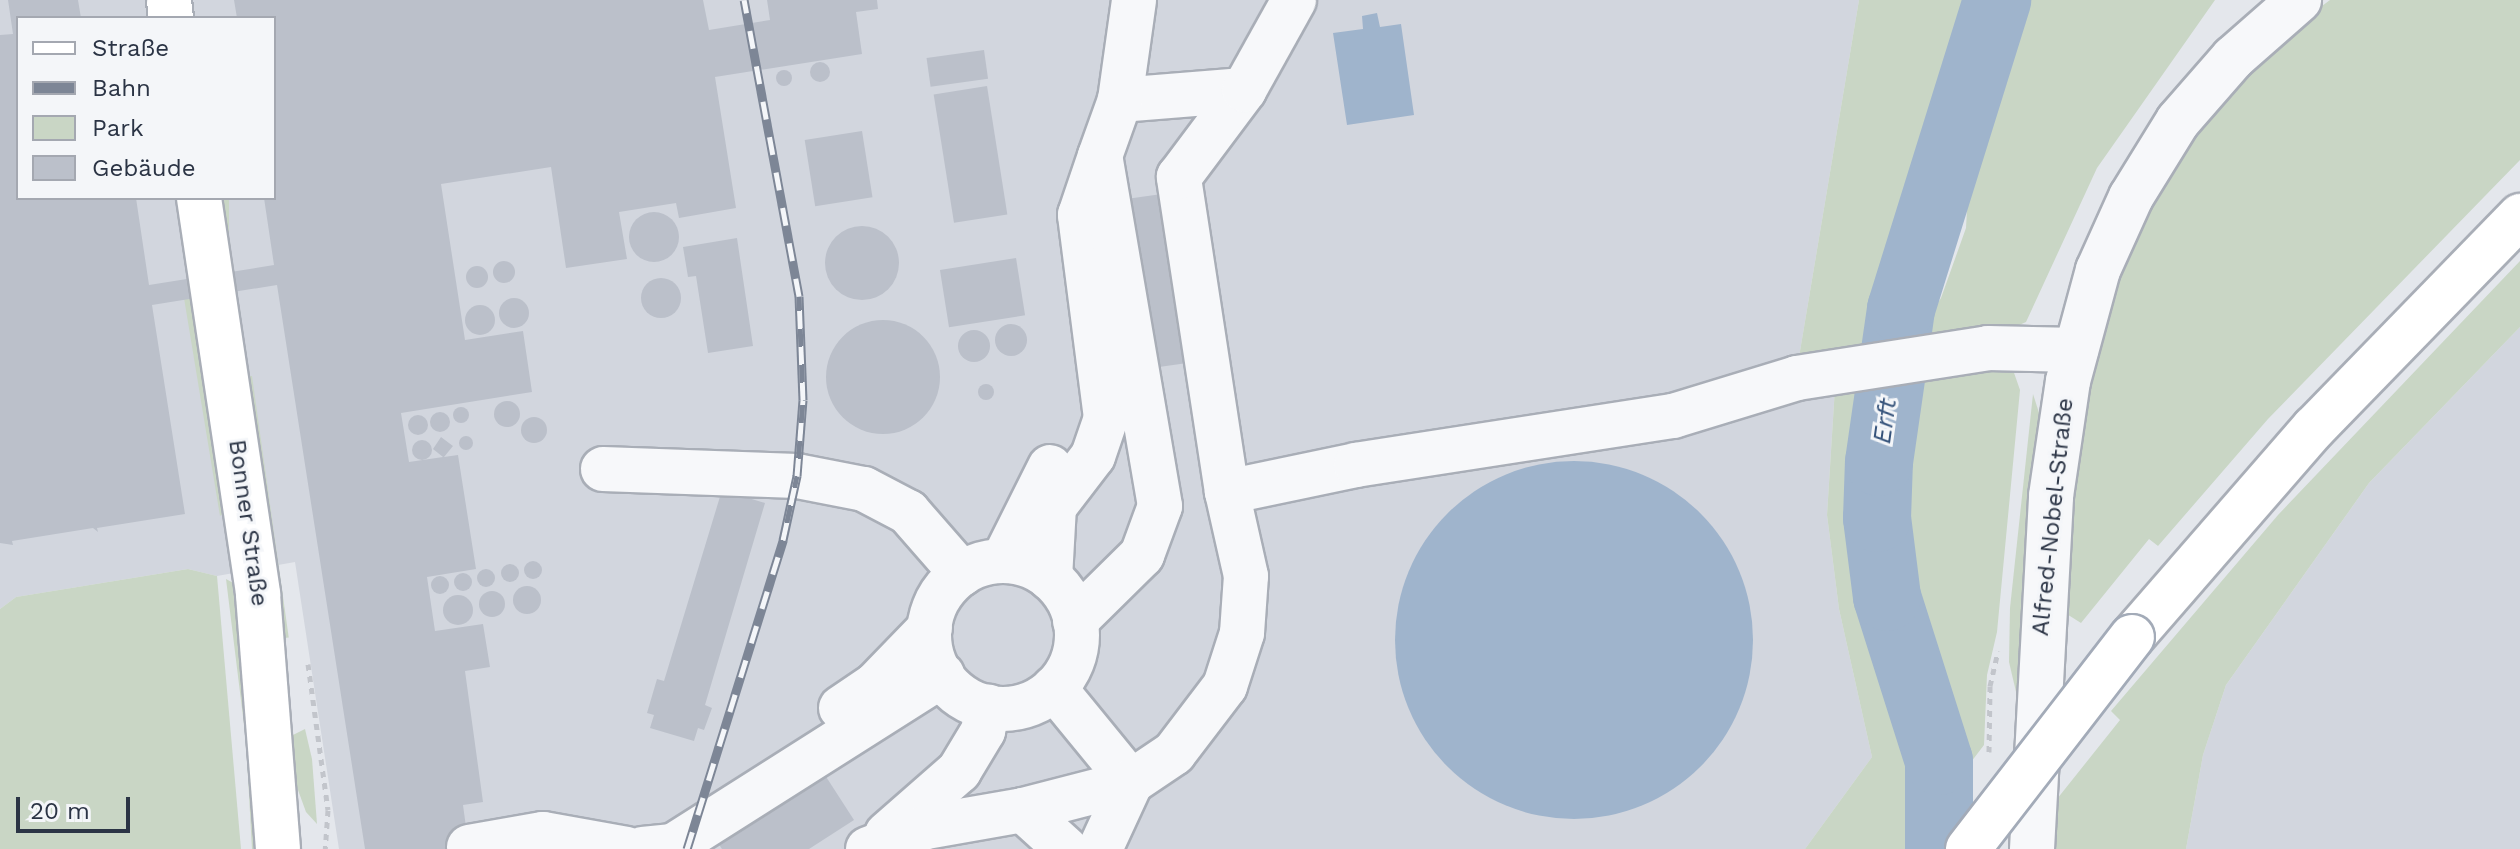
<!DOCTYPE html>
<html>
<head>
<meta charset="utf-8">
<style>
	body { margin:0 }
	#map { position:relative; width:2520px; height:849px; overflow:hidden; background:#e4e7ec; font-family:"Work Sans",sans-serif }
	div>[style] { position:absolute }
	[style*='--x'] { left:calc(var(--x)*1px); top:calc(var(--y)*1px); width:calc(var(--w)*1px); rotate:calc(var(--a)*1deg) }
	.built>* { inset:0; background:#d2d6de }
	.green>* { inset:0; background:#c9d6c5; transform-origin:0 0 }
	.water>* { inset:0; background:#9fb4cc }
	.round { border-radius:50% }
	.river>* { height:68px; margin:-34px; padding:0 34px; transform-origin:34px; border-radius:34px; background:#9fb4cc }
	.building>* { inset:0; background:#bbc0ca; transform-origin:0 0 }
	.path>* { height:5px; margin-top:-2.5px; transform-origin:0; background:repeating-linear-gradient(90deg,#c2c5cb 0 6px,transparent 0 12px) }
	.roads { filter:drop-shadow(2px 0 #a9aeb7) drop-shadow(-2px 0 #a9aeb7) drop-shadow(0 2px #a9aeb7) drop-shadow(0 -2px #a9aeb7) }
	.minor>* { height:44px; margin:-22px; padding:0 22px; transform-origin:22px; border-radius:22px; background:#f7f8fa }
	.minor>.ring { margin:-22px; padding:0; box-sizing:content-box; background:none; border:44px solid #f7f8fa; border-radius:50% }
	.major>* { height:44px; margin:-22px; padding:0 22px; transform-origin:22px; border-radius:22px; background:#fff }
	.rail>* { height:9px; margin-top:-4.5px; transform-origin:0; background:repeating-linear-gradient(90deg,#f4f6f9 0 18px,#7d8696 0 36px); box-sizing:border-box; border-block:2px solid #7d8696 }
	.bridges { filter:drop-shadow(2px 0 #a3abb8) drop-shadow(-2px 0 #a3abb8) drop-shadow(0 2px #a3abb8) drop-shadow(0 -2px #a3abb8) }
	.major-bridge>* { height:44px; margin:-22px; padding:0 22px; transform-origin:22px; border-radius:22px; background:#fff }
	span { translate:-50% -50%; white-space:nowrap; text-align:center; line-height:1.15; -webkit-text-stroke:6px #f4f6f9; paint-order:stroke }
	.street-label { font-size:24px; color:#2b3445 }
	.water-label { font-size:26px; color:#34527a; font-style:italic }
	.legend { position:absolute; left:16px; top:16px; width:260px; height:184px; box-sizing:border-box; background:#f4f6f9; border:2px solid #a4a8b1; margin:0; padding:10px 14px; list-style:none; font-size:24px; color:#2b3445 }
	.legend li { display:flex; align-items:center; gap:16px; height:40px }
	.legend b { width:40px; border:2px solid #a4a8b1 }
	.scale { position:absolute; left:16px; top:797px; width:114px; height:36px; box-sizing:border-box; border:4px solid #2b3445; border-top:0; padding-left:10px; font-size:24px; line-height:28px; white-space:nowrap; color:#2b3445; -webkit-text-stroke:6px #f4f6f9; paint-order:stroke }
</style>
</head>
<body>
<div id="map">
	<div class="built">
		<div style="clip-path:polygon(evenodd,0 0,1859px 0,1798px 363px,1835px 387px,1827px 515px,1839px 609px,1872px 757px,1805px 849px,339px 849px,295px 562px,217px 576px,188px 569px,16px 597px,0 609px,0 0,18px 18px,274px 18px,274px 198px,18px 198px,18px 18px)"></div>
		<div style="clip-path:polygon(2520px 327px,2520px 849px,2186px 849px,2203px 755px,2226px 685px,2369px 483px)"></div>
	</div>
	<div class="green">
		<div style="clip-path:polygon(1859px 0,1981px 0,1884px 302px,1877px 354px,1798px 363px)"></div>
		<div style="clip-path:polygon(2015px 0,2215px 0,2097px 168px,2026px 322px,2006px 331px,1909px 348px,1941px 298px,1966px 228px,1970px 156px)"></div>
		<div style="clip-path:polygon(2330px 0,2520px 0,2520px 160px,2268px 419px,2158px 546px,2149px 539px,2081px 623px,2062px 611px,2066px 536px,2086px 387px,2111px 295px,2148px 206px,2194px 135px,2290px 30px)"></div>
		<div style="left:218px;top:198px;width:11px;height:150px"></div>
		<div style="clip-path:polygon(2520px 261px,2520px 327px,2369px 483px,2226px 685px,2203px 755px,2186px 849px,2051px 849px,2053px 804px,2120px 720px,2111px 711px,2278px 515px)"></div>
		<div style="clip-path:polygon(195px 296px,224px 513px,220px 516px,184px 298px)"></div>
		<div style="clip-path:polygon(2012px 367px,2020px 390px,1997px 632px,1987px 675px,1984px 745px,1955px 783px,1943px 707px,1898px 600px,1889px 465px,1902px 374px)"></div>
		<div style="left:252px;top:376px;width:264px;height:6px;rotate:82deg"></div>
		<div style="clip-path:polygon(1876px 379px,1865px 482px,1870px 576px,1884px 640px,1919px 740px,1926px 823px,1907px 849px,1805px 849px,1872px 757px,1839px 609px,1827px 515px,1835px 387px)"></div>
		<div style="clip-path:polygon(2033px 394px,2041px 419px,2022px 697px,2017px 696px,2009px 662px,2010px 608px)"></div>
		<div style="clip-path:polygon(188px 569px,217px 576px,241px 849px,0 849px,0 609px,16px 597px)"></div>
		<div style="clip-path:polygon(226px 579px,237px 585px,258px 849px,252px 849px,246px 741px)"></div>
		<div style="clip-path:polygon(305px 729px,312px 759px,317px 824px,306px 812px,294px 779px,291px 736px)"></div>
	</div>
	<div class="water">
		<div style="clip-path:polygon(1377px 13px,1380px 27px,1401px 24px,1414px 115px,1347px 125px,1333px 33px,1363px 29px,1362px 16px)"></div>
		<div class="round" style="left:1395px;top:461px;width:358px;height:358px"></div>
	</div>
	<div class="river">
		<div style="--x:1939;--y:849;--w:88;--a:-90"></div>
		<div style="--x:1939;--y:761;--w:172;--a:-107.6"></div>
		<div style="--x:1887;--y:597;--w:80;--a:-97.2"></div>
		<div style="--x:1877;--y:518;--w:56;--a:-88"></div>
		<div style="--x:1879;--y:462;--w:155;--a:-81.8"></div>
		<div style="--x:1901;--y:309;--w:324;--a:-72.7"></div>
	</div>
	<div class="building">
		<div style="clip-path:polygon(8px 0,78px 0,81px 18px,18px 18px,18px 198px,136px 198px,149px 285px,274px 265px,264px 198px,274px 198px,274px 18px,237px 18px,234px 0,703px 0,709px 30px,770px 20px,767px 0,877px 0,878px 9px,856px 12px,862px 54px,715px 77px,736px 208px,679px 218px,676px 203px,619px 212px,627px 259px,566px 268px,551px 167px,441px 184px,465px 340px,523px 331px,532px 392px,401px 413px,409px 462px,443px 457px,433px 449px,441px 437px,453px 446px,444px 457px,458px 455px,476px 569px,427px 577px,435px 631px,483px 624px,490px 667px,465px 671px,483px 802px,463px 805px,469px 849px,365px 849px,277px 285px,152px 305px,185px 514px,97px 528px,98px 532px,93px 528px,12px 541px,13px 545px,0 543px,0 35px,13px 34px)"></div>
		<div style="left:984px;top:50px;width:29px;height:58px;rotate:82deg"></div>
		<div class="round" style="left:810px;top:62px;width:20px;height:20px"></div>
		<div class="round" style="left:776px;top:70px;width:16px;height:16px"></div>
		<div style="left:987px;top:86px;width:130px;height:54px;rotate:81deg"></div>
		<div style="left:862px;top:131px;width:67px;height:58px;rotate:81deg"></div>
		<div style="left:1190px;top:190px;width:171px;height:91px;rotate:82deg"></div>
		<div class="round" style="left:629px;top:212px;width:50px;height:50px"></div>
		<div class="round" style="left:825px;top:226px;width:74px;height:74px"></div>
		<div style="clip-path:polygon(737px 238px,753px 346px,708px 353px,696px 276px,688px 277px,683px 247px)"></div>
		<div style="left:1016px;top:258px;width:58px;height:77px;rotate:81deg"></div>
		<div class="round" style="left:493px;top:261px;width:22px;height:22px"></div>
		<div class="round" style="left:466px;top:266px;width:22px;height:22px"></div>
		<div class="round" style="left:641px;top:278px;width:40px;height:40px"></div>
		<div class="round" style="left:499px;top:298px;width:30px;height:30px"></div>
		<div class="round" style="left:465px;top:305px;width:30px;height:30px"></div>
		<div class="round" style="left:826px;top:320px;width:114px;height:114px"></div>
		<div class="round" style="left:995px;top:324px;width:32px;height:32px"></div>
		<div class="round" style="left:958px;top:330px;width:32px;height:32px"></div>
		<div class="round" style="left:978px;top:384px;width:16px;height:16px"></div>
		<div class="round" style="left:494px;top:401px;width:26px;height:26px"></div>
		<div class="round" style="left:453px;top:407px;width:16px;height:16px"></div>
		<div class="round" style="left:430px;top:412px;width:20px;height:20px"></div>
		<div class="round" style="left:408px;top:415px;width:20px;height:20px"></div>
		<div class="round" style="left:521px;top:417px;width:26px;height:26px"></div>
		<div class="round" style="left:459px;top:436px;width:14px;height:14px"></div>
		<div class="round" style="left:412px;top:440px;width:20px;height:20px"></div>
		<div style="clip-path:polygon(722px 490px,765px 503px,705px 705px,712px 708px,704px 730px,698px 728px,694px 741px,650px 728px,654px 715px,647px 713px,657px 679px,664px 681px)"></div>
		<div class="round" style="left:524px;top:561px;width:18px;height:18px"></div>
		<div class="round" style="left:501px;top:564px;width:18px;height:18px"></div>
		<div class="round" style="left:477px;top:569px;width:18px;height:18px"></div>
		<div class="round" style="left:454px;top:573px;width:18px;height:18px"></div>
		<div class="round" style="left:431px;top:576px;width:18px;height:18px"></div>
		<div class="round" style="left:513px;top:586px;width:28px;height:28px"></div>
		<div class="round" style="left:479px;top:591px;width:26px;height:26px"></div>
		<div class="round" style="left:443px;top:595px;width:30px;height:30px"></div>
		<div style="clip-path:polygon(823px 772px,854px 820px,809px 849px,722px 849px,716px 840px)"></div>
	</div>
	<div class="path">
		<div style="--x:308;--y:664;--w:147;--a:82.2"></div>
		<div style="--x:328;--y:810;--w:39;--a:94"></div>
		<div style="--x:1989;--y:752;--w:66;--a:-89.1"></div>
		<div style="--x:1990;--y:686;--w:36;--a:-77"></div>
	</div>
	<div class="roads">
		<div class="minor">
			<div style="--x:1120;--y:100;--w:124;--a:-4.6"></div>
			<div style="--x:603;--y:469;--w:194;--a:2.1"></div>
			<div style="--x:797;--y:476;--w:68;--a:11"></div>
			<div style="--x:864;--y:489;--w:50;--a:27.6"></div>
			<div style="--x:908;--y:512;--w:82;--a:48.9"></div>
			<div style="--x:1227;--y:492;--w:132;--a:-11.8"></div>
			<div style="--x:1356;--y:465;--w:321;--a:-8.8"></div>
			<div style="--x:1673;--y:416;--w:130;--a:-17"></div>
			<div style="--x:1797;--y:378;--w:193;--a:-8.9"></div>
			<div style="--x:1988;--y:348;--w:88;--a:1.3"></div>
			<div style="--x:1003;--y:561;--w:105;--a:-63.4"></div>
			<div class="ring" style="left:929px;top:561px;width:104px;height:104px"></div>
			<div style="--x:1050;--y:578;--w:71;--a:-86.8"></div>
			<div style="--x:1054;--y:507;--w:64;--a:-52.6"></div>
			<div style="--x:1093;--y:456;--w:40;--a:-71.1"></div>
			<div style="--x:1106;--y:418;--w:205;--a:-97.3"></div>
			<div style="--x:1080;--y:215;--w:62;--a:-71.3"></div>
			<div style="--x:1075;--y:621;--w:94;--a:-44.6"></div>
			<div style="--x:1142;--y:555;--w:52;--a:-69.8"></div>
			<div style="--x:1160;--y:506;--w:355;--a:-99.7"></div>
			<div style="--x:1100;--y:156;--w:59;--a:-70.3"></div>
			<div style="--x:1120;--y:100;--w:101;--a:-82"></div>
			<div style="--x:1054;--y:688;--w:122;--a:50.7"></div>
			<div style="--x:1131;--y:782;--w:74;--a:114.8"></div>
			<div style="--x:841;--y:708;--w:41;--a:-34.1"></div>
			<div style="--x:875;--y:685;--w:79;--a:-46"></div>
			<div style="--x:1023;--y:810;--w:58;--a:42.2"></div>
			<div style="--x:887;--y:834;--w:96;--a:-41.2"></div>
			<div style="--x:959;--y:771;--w:47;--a:-59"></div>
			<div style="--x:983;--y:731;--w:25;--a:-78"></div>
			<div style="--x:469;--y:847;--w:75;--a:-10"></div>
			<div style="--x:543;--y:834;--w:85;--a:10.1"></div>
			<div style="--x:643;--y:849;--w:30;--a:-6"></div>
			<div style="--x:673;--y:846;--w:319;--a:-32.4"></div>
			<div style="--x:868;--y:849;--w:62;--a:-20.8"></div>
			<div style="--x:926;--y:827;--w:98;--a:-9.9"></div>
			<div style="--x:1023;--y:810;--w:112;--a:-14.5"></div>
			<div style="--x:1131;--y:782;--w:52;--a:-34"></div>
			<div style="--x:1174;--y:753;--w:84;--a:-52.7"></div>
			<div style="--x:1225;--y:686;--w:56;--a:-72.2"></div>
			<div style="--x:1242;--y:633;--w:57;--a:-86"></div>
			<div style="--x:1246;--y:576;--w:86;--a:-102.7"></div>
			<div style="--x:1227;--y:492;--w:319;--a:-98.7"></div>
			<div style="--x:1179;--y:177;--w:109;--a:-53.2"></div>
			<div style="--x:1244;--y:90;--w:103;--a:-60.9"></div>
			<div style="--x:2032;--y:849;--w:354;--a:-86.9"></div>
			<div style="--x:2051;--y:496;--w:116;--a:-81.6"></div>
			<div style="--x:2068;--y:381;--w:115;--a:-74.9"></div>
			<div style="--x:2098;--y:270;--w:80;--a:-65.7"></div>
			<div style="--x:2131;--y:197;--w:89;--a:-58.3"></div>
			<div style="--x:2178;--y:121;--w:84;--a:-48.9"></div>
			<div style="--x:2233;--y:58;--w:88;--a:-41.3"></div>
		</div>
		<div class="major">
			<div style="--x:169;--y:0;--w:18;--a:84"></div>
			<div style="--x:199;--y:198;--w:401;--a:81.5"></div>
			<div style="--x:258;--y:595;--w:255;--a:85.5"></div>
			<div style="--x:2132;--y:637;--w:277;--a:-49"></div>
			<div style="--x:2314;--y:428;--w:296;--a:-45.8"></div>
		</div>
	</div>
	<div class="rail">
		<div style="--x:687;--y:849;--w:324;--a:-72.7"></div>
		<div style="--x:783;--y:540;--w:66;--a:-77.7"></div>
		<div style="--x:797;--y:476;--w:76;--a:-85.5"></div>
		<div style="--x:803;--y:400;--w:104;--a:-92.2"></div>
		<div style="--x:799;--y:296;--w:301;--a:-100.5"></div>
	</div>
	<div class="bridges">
		<div class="major-bridge">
			<div style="--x:1968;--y:849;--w:268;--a:-52.3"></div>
		</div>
	</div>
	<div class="street-label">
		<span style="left:2053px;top:517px;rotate:-84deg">Alfred-Nobel-Straße</span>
		<span style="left:248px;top:523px;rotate:82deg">Bonner Straße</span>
	</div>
	<div class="water-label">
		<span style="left:1885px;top:421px;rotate:-82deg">Erft</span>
	</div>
	<ul class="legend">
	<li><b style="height:10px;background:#fff"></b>Straße</li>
	<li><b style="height:10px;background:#7d8696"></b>Bahn</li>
	<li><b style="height:22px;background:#c9d6c5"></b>Park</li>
	<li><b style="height:22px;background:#bbc0ca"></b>Gebäude</li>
	</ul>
	<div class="scale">20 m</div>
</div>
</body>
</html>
